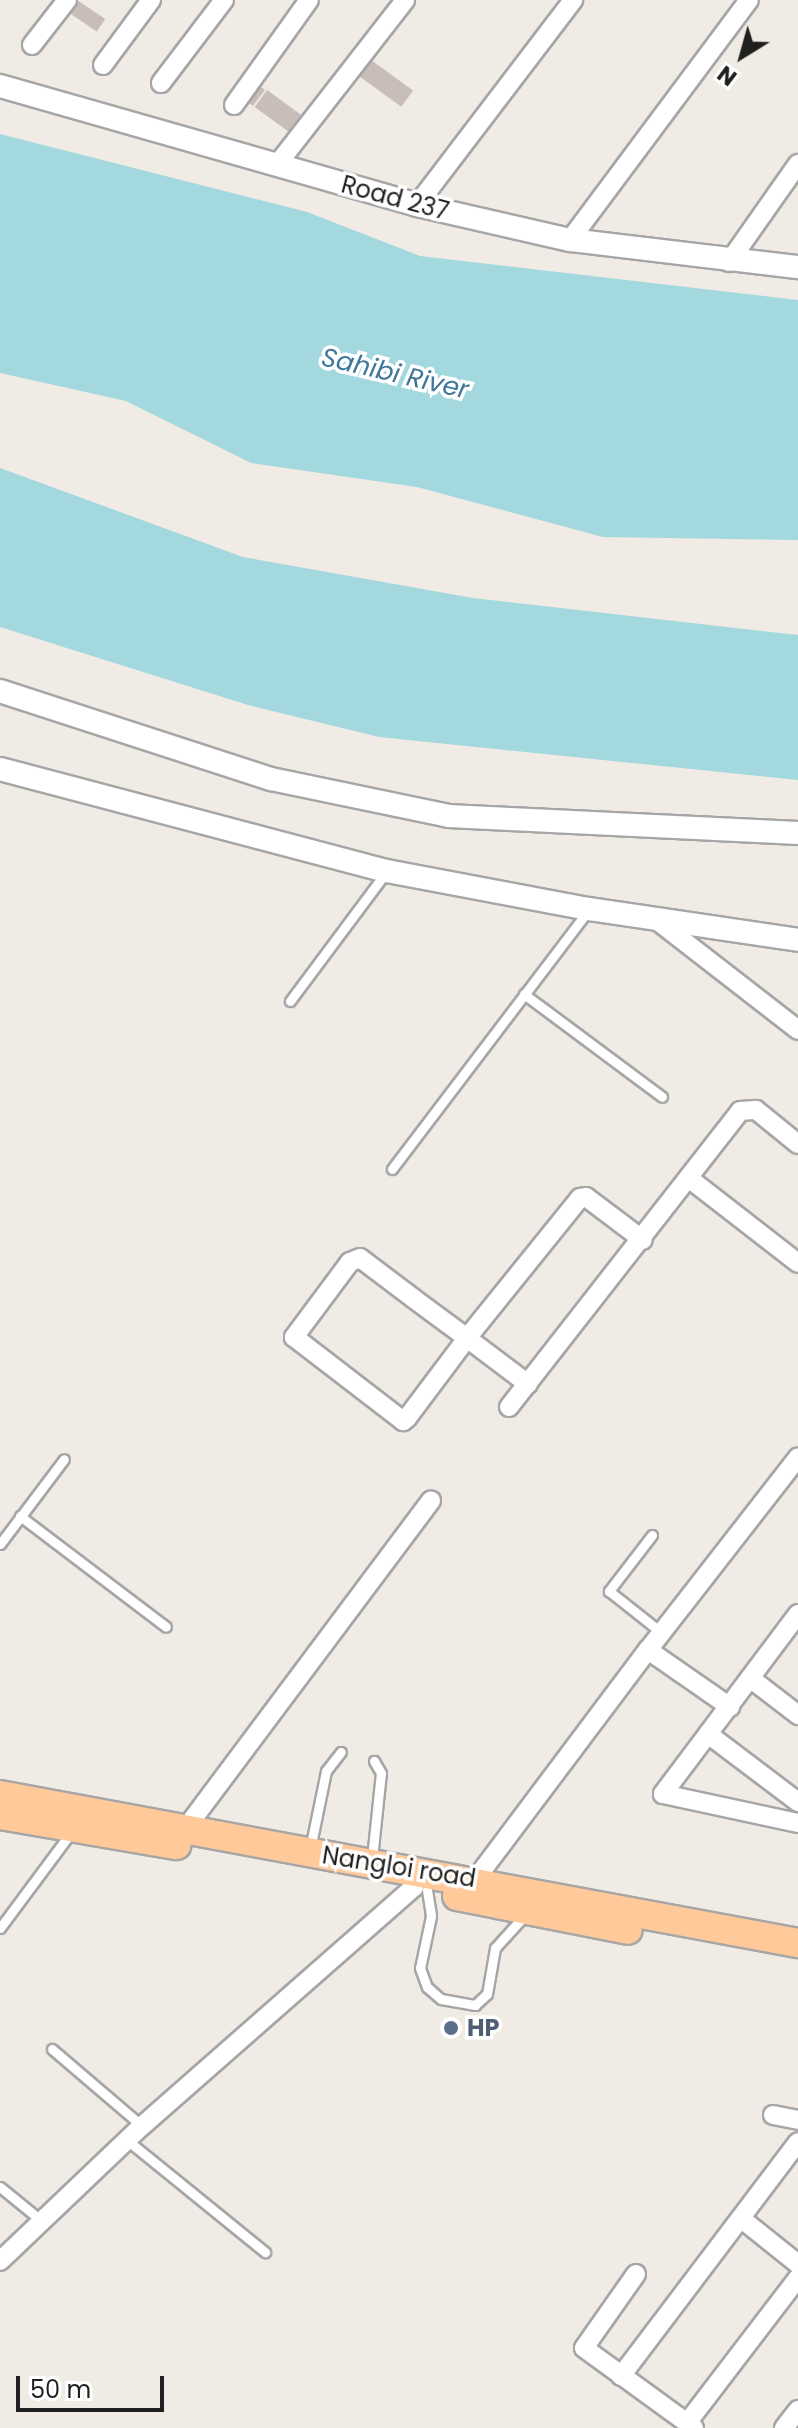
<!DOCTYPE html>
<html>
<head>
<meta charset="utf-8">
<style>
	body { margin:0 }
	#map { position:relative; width:798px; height:2428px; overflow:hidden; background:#f0ebe4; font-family:Poppins,sans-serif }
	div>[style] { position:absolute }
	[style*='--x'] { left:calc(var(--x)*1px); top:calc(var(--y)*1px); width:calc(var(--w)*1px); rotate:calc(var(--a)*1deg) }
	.water>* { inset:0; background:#a3d8df }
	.building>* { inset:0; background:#c8bdb8; transform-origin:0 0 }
	.roads { filter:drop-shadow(2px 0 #a6a6a6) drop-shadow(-2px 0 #a6a6a6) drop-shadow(0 2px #a6a6a6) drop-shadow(0 -2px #a6a6a6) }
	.service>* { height:9px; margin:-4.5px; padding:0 4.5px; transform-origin:4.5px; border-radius:4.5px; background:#fff }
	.minor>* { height:18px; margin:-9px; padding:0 9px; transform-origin:9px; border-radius:9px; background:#fff }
	.tertiary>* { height:22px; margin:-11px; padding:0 11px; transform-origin:11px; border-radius:11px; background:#fff }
	.primary>* { height:28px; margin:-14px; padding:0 14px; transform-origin:14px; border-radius:14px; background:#ffc99a }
	.dots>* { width:22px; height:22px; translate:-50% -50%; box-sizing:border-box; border:4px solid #fff; border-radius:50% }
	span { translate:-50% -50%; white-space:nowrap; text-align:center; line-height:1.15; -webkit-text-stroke:7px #fff; paint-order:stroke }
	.street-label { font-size:24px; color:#1f1f1f }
	.service-label { font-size:24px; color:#4e5e75; font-weight:700 }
	.left { translate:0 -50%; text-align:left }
	.water-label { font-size:26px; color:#3f779b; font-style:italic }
	.north { position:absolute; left:702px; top:16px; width:80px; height:80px; -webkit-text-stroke:6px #fff; paint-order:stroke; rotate:217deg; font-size:22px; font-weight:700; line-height:32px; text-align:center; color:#1f1f1f }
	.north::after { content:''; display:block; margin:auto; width:28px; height:36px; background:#1f1f1f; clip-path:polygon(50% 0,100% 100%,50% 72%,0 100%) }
	.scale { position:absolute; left:16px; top:2376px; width:148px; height:36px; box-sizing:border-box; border:4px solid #1f1f1f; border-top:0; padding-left:10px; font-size:24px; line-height:28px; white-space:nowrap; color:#1f1f1f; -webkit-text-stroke:6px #fff; paint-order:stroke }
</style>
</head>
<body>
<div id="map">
	<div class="water">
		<div style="clip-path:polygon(0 134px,307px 212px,420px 256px,798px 300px,798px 540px,603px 537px,417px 487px,251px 463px,126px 401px,0 373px)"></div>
		<div style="clip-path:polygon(0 468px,243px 557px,473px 598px,798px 635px,798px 780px,379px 737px,248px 705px,0 627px)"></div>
	</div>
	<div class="building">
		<div style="left:77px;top:0;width:34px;height:15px;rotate:34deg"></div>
		<div style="left:371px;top:60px;width:52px;height:20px;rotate:36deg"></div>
		<div style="left:253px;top:81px;width:15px;height:20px;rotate:37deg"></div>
		<div style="left:267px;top:90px;width:42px;height:21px;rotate:36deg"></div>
	</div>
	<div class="roads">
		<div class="service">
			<div style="--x:524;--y:994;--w:172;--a:36.7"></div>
			<div style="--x:290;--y:1001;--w:162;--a:-53.3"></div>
			<div style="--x:392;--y:1169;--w:323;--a:-52.8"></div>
			<div style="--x:20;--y:1516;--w:183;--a:37.2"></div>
			<div style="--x:652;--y:1535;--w:71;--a:127.5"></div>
			<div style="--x:609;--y:1591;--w:68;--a:38.4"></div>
			<div style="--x:0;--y:1544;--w:106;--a:-53"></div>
			<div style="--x:310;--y:1849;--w:80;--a:-78.4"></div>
			<div style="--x:326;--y:1771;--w:24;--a:-52"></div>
			<div style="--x:372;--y:1858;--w:85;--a:-84"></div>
			<div style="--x:381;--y:1773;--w:14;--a:-120"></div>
			<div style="--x:427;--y:1890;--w:26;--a:81"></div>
			<div style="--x:431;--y:1916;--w:53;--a:101.9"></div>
			<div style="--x:420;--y:1968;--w:20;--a:70"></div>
			<div style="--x:427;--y:1987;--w:18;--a:41"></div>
			<div style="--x:441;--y:1999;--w:35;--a:10"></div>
			<div style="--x:475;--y:2005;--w:16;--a:-43"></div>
			<div style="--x:487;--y:1994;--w:47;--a:-80.1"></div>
			<div style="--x:495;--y:1948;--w:43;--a:-47.8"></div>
			<div style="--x:0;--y:1928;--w:121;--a:-53.4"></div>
			<div style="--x:52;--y:2049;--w:118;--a:40.5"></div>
			<div style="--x:127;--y:2140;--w:178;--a:39.1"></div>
			<div style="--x:0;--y:2187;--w:55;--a:39.1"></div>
		</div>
		<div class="minor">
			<div style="--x:32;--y:45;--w:57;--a:-52.1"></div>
			<div style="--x:103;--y:65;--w:81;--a:-53.6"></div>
			<div style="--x:161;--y:83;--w:104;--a:-52.8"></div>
			<div style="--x:234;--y:105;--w:129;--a:-54.5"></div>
			<div style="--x:276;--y:166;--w:210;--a:-52.1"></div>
			<div style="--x:417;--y:205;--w:258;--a:-52.7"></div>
			<div style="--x:570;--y:240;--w:299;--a:-53.3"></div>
			<div style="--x:729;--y:262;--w:120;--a:-54.9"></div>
			<div style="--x:655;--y:919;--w:181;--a:37.8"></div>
			<div style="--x:691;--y:1180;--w:135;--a:37.8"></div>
			<div style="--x:528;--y:1384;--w:76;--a:-143"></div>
			<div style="--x:467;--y:1338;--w:67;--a:-143.5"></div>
			<div style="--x:413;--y:1298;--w:66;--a:-143"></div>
			<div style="--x:360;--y:1258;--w:11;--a:158"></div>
			<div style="--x:350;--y:1262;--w:94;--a:126.7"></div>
			<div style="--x:294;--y:1337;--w:138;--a:37.6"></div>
			<div style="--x:403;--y:1421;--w:5;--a:-37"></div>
			<div style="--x:407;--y:1418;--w:100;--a:-53.1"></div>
			<div style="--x:467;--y:1338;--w:180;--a:-51.1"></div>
			<div style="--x:580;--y:1198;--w:6;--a:-9"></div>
			<div style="--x:586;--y:1197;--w:71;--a:37"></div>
			<div style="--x:509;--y:1407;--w:375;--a:-52"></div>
			<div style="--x:740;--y:1111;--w:16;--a:-4"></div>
			<div style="--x:756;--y:1110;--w:54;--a:39"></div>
			<div style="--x:798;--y:1614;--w:225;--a:126.9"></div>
			<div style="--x:663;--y:1794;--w:138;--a:12.1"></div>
			<div style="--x:648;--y:1650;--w:244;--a:-52.1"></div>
			<div style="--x:750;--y:1678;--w:61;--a:37.6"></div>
			<div style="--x:708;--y:1734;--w:113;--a:37.1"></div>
			<div style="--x:186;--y:1828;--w:409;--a:-53.2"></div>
			<div style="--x:475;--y:1880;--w:288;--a:-53.1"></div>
			<div style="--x:648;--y:1650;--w:100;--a:34.8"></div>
			<div style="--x:773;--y:2115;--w:25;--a:11"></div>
			<div style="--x:743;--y:2220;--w:70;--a:38.7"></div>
			<div style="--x:0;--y:2261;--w:196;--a:-43.6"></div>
			<div style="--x:142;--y:2126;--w:362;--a:-41.3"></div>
			<div style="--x:414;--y:1887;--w:17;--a:-77"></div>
			<div style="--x:636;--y:2274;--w:90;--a:125.1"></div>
			<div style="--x:584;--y:2348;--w:136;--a:36"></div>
			<div style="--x:621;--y:2376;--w:293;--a:-52.9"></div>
			<div style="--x:687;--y:2423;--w:183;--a:-52.6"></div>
			<div style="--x:784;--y:2428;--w:23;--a:-52"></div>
		</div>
		<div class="tertiary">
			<div style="--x:0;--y:86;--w:434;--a:15.9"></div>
			<div style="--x:417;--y:205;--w:157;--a:12.9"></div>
			<div style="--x:570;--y:240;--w:230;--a:6.8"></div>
			<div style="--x:0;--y:691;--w:285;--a:18"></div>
			<div style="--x:271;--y:779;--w:182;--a:11.7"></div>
			<div style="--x:449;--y:816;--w:349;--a:2.8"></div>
			<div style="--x:0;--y:769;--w:400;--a:14.8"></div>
			<div style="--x:387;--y:871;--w:206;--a:10.7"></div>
			<div style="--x:589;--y:909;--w:211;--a:8.4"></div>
		</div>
		<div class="primary">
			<div style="--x:0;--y:1795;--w:812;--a:10.51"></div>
			<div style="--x:0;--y:1815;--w:179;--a:9.7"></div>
			<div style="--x:457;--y:1896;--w:174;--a:11.2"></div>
		</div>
	</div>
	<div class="dots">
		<div style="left:451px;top:2028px;background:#5c6f8a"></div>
	</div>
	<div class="street-label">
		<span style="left:395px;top:198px;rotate:15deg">Road 237</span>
		<span style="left:399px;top:1867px;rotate:9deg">Nangloi road</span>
	</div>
	<div class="service-label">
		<span class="left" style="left:467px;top:2028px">HP</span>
	</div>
	<div class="water-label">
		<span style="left:395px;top:374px;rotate:13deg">Sahibi River</span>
	</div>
	<div class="north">N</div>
	<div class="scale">50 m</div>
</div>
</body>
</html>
